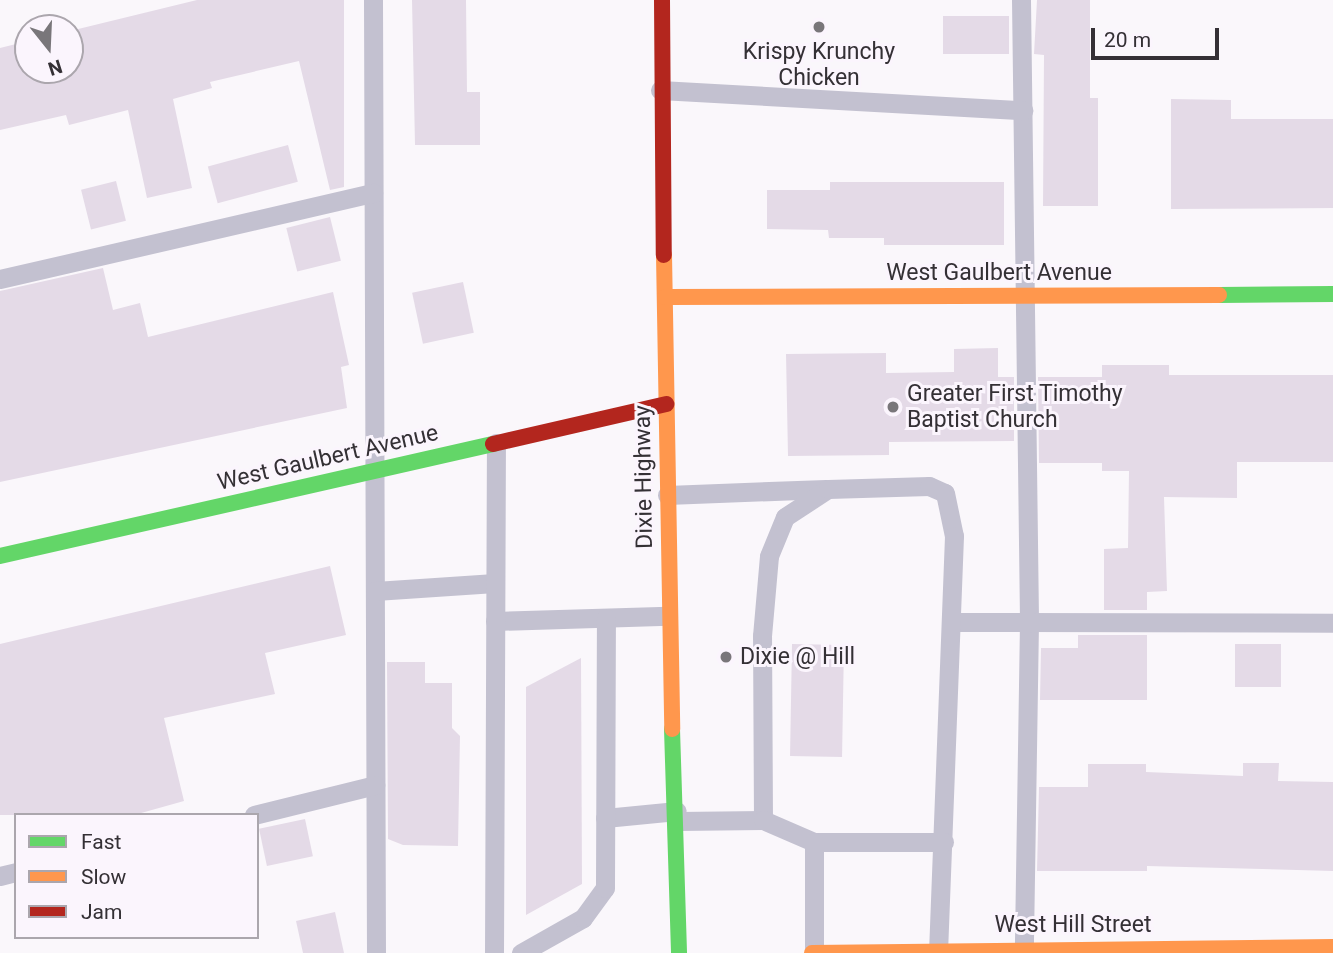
<!DOCTYPE html>
<html>
<head>
<meta charset="utf-8">
<style>
	body { margin:0 }
	#map { position:relative; width:1333px; height:953px; overflow:hidden; background:#faf7fb; font-family:Roboto,sans-serif }
	div>[style] { position:absolute }
	[style*='--x'] { left:calc(var(--x)*1px); top:calc(var(--y)*1px); width:calc(var(--w)*1px); rotate:calc(var(--a)*1deg) }
	.building>* { inset:0; background:#e4dae7; transform-origin:0 0 }
	.lane>* { height:19px; margin:-9.5px; padding:0 9.5px; transform-origin:9.5px; border-radius:9.5px; background:#c3c1d0 }
	.fast>* { height:16px; margin:-8px; padding:0 8px; transform-origin:8px; border-radius:8px; background:#63d668 }
	.slow>* { height:16px; margin:-8px; padding:0 8px; transform-origin:8px; border-radius:8px; background:#ff974d }
	.jam>* { height:16px; margin:-8px; padding:0 8px; transform-origin:8px; border-radius:8px; background:#b3261e }
	.dots>* { width:19px; height:19px; translate:-50% -50%; box-sizing:border-box; border:4px solid #fbf5fd; border-radius:50% }
	span { translate:-50% -50%; white-space:nowrap; text-align:center; line-height:1.15; -webkit-text-stroke:6px #fbf5fd; paint-order:stroke }
	.poi-label { font-size:23px; color:#343035 }
	.left { translate:0 -50%; text-align:left }
	.street-label { font-size:23px; color:#343035 }
	.legend { position:absolute; left:14px; top:813px; width:245px; height:126px; box-sizing:border-box; background:#fbf5fd; border:2px solid #aba6ad; margin:0; padding:9px 12px; list-style:none; font-size:21px; color:#343035 }
	.legend li { display:flex; align-items:center; gap:14px; height:35px }
	.legend b { width:35px; border:2px solid #aba6ad }
	.north { position:absolute; left:14px; top:14px; width:70px; height:70px; box-sizing:border-box; background:#fbf5fd; border:2px solid #aba6ad; border-radius:50%; rotate:162deg; font-size:19px; font-weight:700; line-height:28px; text-align:center; color:#343035 }
	.north::after { content:''; display:block; margin:auto; width:24px; height:32px; background:#79767a; clip-path:polygon(50% 0,100% 100%,50% 72%,0 100%) }
	.scale { position:absolute; left:1091px; top:28px; width:128px; height:32px; box-sizing:border-box; border:4px solid #343035; border-top:0; padding-left:9px; font-size:21px; line-height:24px; white-space:nowrap; color:#343035; -webkit-text-stroke:5px #fbf5fd; paint-order:stroke }
</style>
</head>
<body>
<div id="map">
	<div class="building">
		<div style="clip-path:polygon(197px 0,344px 0,344px 187px,330px 190px,299px 61px,210px 82px,212px 88px,173px 99px,192px 188px,147px 198px,128px 110px,69px 125px,66px 115px,0 130px,0 48px,28px 41px,28px 70px,70px 70px,70px 31px)"></div>
		<div style="clip-path:polygon(412px 0,466px 0,467px 92px,480px 92px,480px 145px,415px 145px)"></div>
		<div style="clip-path:polygon(1037px 0,1090px 0,1090px 98px,1098px 98px,1098px 206px,1043px 206px,1044px 55px,1034px 54px)"></div>
		<div style="left:943px;top:16px;width:66px;height:38px"></div>
		<div style="clip-path:polygon(1171px 99px,1231px 100px,1231px 119px,1333px 119px,1333px 208px,1171px 209px)"></div>
		<div style="left:288px;top:145px;width:38px;height:83px;rotate:75deg"></div>
		<div style="left:116px;top:181px;width:41px;height:36px;rotate:76deg"></div>
		<div style="clip-path:polygon(830px 182px,1004px 182px,1004px 245px,884px 245px,884px 238px,829px 238px,828px 230px,767px 229px,767px 190px,830px 190px)"></div>
		<div style="left:330px;top:217px;width:45px;height:45px;rotate:76deg"></div>
		<div style="clip-path:polygon(103px 268px,113px 310px,140px 303px,148px 337px,333px 292px,349px 365px,341px 367px,347px 408px,0 482px,0 291px)"></div>
		<div style="left:463px;top:282px;width:52px;height:52px;rotate:78deg"></div>
		<div style="clip-path:polygon(998px 348px,998px 377px,1014px 377px,1014px 441px,889px 442px,889px 455px,788px 456px,786px 354px,886px 353px,886px 373px,954px 372px,954px 349px)"></div>
		<div style="clip-path:polygon(1102px 365px,1169px 365px,1169px 375px,1333px 375px,1333px 462px,1237px 462px,1237px 498px,1164px 497px,1167px 591px,1147px 592px,1147px 610px,1104px 610px,1104px 549px,1128px 548px,1129px 471px,1102px 471px,1102px 463px,1039px 463px,1038px 377px,1102px 377px)"></div>
		<div style="clip-path:polygon(330px 566px,346px 635px,265px 653px,275px 694px,164px 718px,184px 801px,134px 815px,0 815px,0 644px)"></div>
		<div style="clip-path:polygon(1078px 635px,1147px 635px,1147px 700px,1040px 700px,1041px 648px,1078px 648px)"></div>
		<div style="left:792px;top:644px;width:52px;height:112px;rotate:1deg"></div>
		<div style="left:1235px;top:644px;width:46px;height:43px"></div>
		<div style="clip-path:polygon(581px 658px,582px 884px,526px 915px,526px 687px)"></div>
		<div style="clip-path:polygon(387px 662px,425px 662px,425px 683px,452px 683px,452px 728px,460px 736px,458px 846px,403px 845px,388px 839px)"></div>
		<div style="clip-path:polygon(1243px 763px,1279px 763px,1278px 781px,1333px 782px,1333px 871px,1147px 866px,1147px 871px,1037px 871px,1039px 787px,1088px 787px,1088px 764px,1146px 764px,1146px 772px,1243px 776px)"></div>
		<div style="left:305px;top:819px;width:38px;height:47px;rotate:78deg"></div>
		<div style="clip-path:polygon(335px 912px,344px 953px,303px 953px,296px 921px)"></div>
	</div>
	<div class="lane">
		<div style="--x:373;--y:0;--w:953;--a:89.82"></div>
		<div style="--x:1021;--y:0;--w:622;--a:89.26"></div>
		<div style="--x:1029;--y:622;--w:326;--a:90.9"></div>
		<div style="--x:660;--y:90;--w:364;--a:3.2"></div>
		<div style="--x:0;--y:279;--w:383;--a:-13"></div>
		<div style="--x:667;--y:495;--w:159;--a:-2.2"></div>
		<div style="--x:375;--y:591;--w:120;--a:-3.8"></div>
		<div style="--x:495;--y:621;--w:173;--a:-1.7"></div>
		<div style="--x:951;--y:622;--w:382;--a:0.1"></div>
		<div style="--x:254;--y:815;--w:125;--a:-13.9"></div>
		<div style="--x:605;--y:818;--w:72;--a:-5.6"></div>
		<div style="--x:763;--y:820;--w:184;--a:-90.3"></div>
		<div style="--x:762;--y:636;--w:80;--a:-85"></div>
		<div style="--x:769;--y:556;--w:42;--a:-67.7"></div>
		<div style="--x:785;--y:517;--w:51;--a:-33.1"></div>
		<div style="--x:828;--y:489;--w:101;--a:-1.7"></div>
		<div style="--x:929;--y:486;--w:17;--a:24"></div>
		<div style="--x:945;--y:493;--w:44;--a:78.2"></div>
		<div style="--x:954;--y:536;--w:412;--a:92.2"></div>
		<div style="--x:678;--y:821;--w:85;--a:-0.7"></div>
		<div style="--x:763;--y:820;--w:56;--a:23.3"></div>
		<div style="--x:814;--y:842;--w:130;--a:0"></div>
		<div style="--x:0;--y:876;--w:16;--a:-14"></div>
		<div style="--x:494;--y:953;--w:510;--a:-89.78"></div>
		<div style="--x:521;--y:953;--w:71;--a:-29.4"></div>
		<div style="--x:583;--y:918;--w:37;--a:-54"></div>
		<div style="--x:605;--y:888;--w:270;--a:-89.8"></div>
		<div style="--x:814;--y:953;--w:111;--a:-90"></div>
	</div>
	<div class="fast">
		<div style="--x:1219;--y:295;--w:114;--a:-0.5"></div>
		<div style="--x:0;--y:556;--w:506;--a:-12.8"></div>
		<div style="--x:672;--y:729;--w:224;--a:88.2"></div>
	</div>
	<div class="slow">
		<div style="--x:664;--y:255;--w:474;--a:89"></div>
		<div style="--x:665;--y:297;--w:554;--a:-0.21"></div>
		<div style="--x:812;--y:953;--w:521;--a:-0.66"></div>
	</div>
	<div class="jam">
		<div style="--x:662;--y:0;--w:255;--a:89.6"></div>
		<div style="--x:493;--y:444;--w:178;--a:-13"></div>
	</div>
	<div class="dots">
		<div style="left:819px;top:27px;background:#79767a"></div>
		<div style="left:893px;top:407px;background:#79767a"></div>
		<div style="left:726px;top:657px;background:#79767a"></div>
	</div>
	<div class="poi-label">
		<span style="left:819px;top:65px">Krispy Krunchy<br>Chicken</span>
		<span class="left" style="left:907px;top:407px">Greater First Timothy<br>Baptist Church</span>
		<span class="left" style="left:740px;top:657px">Dixie @ Hill</span>
	</div>
	<div class="street-label">
		<span style="left:999px;top:273px">West Gaulbert Avenue</span>
		<span style="left:328px;top:458px;rotate:-13deg">West Gaulbert Avenue</span>
		<span style="left:644px;top:477px;rotate:-91deg">Dixie Highway</span>
		<span style="left:1073px;top:925px">West Hill Street</span>
	</div>
	<ul class="legend">
	<li><b style="height:9px;background:#63d668"></b>Fast</li>
	<li><b style="height:9px;background:#ff974d"></b>Slow</li>
	<li><b style="height:9px;background:#b3261e"></b>Jam</li>
	</ul>
	<div class="north">N</div>
	<div class="scale">20 m</div>
</div>
</body>
</html>
